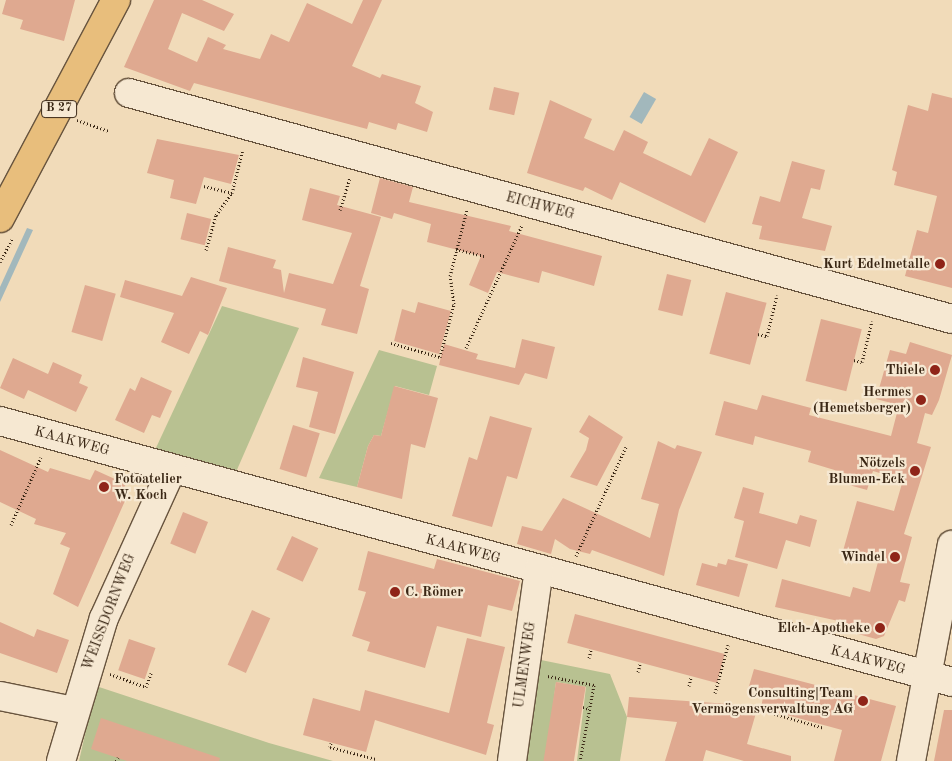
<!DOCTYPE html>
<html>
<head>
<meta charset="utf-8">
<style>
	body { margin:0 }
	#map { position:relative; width:952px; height:761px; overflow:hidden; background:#f1dbb9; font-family:"Old Standard TT",serif }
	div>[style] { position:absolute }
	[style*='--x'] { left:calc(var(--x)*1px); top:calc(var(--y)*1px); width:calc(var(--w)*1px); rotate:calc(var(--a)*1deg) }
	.green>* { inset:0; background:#b8c191 }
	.water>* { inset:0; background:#a2b8bc; transform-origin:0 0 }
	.building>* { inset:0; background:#dfa990; transform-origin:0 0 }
	.path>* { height:3px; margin-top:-1.5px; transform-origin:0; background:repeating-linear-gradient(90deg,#3a2715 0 1px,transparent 0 3.5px) }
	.roads { filter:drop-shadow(1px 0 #68543e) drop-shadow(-1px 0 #68543e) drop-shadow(0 1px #68543e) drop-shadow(0 -1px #68543e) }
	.minor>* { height:28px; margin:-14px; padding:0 14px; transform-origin:14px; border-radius:14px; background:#f6e8d2 }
	.major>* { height:28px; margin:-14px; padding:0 14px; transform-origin:14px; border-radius:14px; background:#e8be7c }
	.dots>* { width:14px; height:14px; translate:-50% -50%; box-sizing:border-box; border:2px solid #f6e8d2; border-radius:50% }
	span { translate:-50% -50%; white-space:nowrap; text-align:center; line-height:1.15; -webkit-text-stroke:4.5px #f6e8d2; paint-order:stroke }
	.shield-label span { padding:1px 4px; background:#f6e8d2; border:1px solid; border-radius:4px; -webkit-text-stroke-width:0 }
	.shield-label { font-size:12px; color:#3a2715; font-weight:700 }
	.street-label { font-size:14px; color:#3a2715 }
	.poi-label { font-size:14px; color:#3a2715; font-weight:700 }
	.right { translate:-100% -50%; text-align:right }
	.left { translate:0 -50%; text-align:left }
</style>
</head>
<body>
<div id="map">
	<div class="green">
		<div style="clip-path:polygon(222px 306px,299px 328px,236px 472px,155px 450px)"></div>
		<div style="clip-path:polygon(379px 350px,437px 366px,429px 395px,395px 386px,381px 436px,374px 435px,368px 446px,357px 487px,319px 478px)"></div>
		<div style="clip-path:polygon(541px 660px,610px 674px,627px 717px,620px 761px,577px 761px,586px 687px,556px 682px,546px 761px,527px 761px)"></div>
		<div style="clip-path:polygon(96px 686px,269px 743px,333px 761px,79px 761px)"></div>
	</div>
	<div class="water">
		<div style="left:644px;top:92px;width:14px;height:29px;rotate:30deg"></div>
		<div style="clip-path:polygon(27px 228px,33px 230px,0 302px,0 287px)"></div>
	</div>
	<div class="building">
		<div style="clip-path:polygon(6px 0,75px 0,64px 41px,20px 29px,23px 20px,2px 14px)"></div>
		<div style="clip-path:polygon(154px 0,202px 0,234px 14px,224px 31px,182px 13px,168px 49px,197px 62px,208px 37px,226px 45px,223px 49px,260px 59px,271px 34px,289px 42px,307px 3px,352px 24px,363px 0,382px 0,352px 66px,380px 78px,382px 74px,421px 86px,415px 103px,433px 112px,427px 132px,398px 123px,396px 130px,369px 122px,367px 129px,194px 83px,190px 91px,124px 67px)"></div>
		<div style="left:494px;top:87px;width:26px;height:23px;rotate:13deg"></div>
		<div style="clip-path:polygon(932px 93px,952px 98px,952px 288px,905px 276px,917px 230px,928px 233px,937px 196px,894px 185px,897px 172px,892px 170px,908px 105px,928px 111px)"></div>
		<div style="clip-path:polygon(550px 100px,592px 119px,584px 138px,614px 151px,624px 130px,648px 142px,643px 153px,691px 176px,709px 138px,738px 152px,705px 223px,620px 182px,612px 200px,585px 187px,583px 191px,527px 173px)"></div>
		<div style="clip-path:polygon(157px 139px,239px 155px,231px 184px,204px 177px,196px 204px,170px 198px,174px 180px,147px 173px)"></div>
		<div style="clip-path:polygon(792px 161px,825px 170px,820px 190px,811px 188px,802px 218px,832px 226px,825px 251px,759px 239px,762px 226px,752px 224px,760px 196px,780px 202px)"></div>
		<div style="clip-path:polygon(380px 178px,413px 187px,409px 202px,511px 226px,509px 231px,602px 256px,594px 286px,542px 271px,539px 283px,497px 272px,488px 293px,469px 285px,481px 256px,427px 242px,431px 224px,394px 213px,392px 219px,371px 213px)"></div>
		<div style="clip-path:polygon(310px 188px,340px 196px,337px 205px,381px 217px,360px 286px,369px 289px,357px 334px,321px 325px,326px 309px,219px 281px,228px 247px,276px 260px,273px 268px,281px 270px,284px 293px,289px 273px,333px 284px,352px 233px,302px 220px)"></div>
		<div style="left:187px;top:213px;width:25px;height:27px;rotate:14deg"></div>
		<div style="left:667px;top:274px;width:25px;height:37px;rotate:14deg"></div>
		<div style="clip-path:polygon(191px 277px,227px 288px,208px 335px,200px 331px,189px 354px,161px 342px,174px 313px,120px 297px,125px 280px,182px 296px)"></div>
		<div style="left:85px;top:285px;width:32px;height:49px;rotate:16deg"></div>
		<div style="left:726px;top:292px;width:42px;height:64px;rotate:15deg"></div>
		<div style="clip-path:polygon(418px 302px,451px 311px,439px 354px,394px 341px,402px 309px,415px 313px)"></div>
		<div style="left:821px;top:319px;width:42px;height:64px;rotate:14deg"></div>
		<div style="clip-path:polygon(522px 339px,555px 347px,547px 379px,525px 373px,519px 385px,439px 365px,444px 344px,478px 354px,476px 359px,515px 368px)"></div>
		<div style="clip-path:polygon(910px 342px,952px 355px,939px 400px,932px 415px,925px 413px,917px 443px,931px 447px,904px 534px,912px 537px,900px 582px,910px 584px,905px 602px,899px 600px,884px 636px,876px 639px,844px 630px,843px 622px,775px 607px,782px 579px,850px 597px,853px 587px,870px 592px,878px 562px,843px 551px,857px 501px,894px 511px,903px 480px,873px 471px,867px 490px,849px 485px,851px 475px,808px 462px,811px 451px,755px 436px,753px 445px,715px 435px,724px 401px,757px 410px,762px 395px,811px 408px,809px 415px,891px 436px,899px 405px,876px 399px,890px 350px,906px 354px)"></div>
		<div style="clip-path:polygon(303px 357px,354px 372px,335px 434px,309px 427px,318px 392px,296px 387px)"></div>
		<div style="clip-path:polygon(13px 358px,48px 374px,53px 362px,82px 375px,79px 383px,88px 387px,76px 412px,28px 390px,24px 399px,0 388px)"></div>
		<div style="clip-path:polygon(141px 377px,172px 391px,160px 418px,152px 415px,144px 433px,115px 420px,130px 388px,135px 391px)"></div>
		<div style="clip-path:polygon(394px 386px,438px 398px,425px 448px,411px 444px,402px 499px,357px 487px,368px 446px,374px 435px,381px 436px)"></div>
		<div style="clip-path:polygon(589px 415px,623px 437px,597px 486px,570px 477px,586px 450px,589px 438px,579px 432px)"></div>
		<div style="clip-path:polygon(490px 416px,532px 428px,517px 479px,507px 476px,492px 527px,452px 516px,469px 457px,477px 460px)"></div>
		<div style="left:293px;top:425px;width:28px;height:46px;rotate:17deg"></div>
		<div style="clip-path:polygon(658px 441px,675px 449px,677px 445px,702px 452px,679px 510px,664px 576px,592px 550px,590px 554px,570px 549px,555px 539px,551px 554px,517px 544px,522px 526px,542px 531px,563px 498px,650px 538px,659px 504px,641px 499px)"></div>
		<div style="clip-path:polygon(0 450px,48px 472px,50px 468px,90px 480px,95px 470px,126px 484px,122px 491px,128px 494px,78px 607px,53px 594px,70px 548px,60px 544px,66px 533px,34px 524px,36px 519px,0 502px)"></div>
		<div style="clip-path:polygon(743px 487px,764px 493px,759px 513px,797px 524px,800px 515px,817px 520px,810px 547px,786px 540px,777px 569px,735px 557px,744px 521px,734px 518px)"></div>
		<div style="left:183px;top:512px;width:27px;height:34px;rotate:22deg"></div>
		<div style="left:292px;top:536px;width:29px;height:37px;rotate:25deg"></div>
		<div style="clip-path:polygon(368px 551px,434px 569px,437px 559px,520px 581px,512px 611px,488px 605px,481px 637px,437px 626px,425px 668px,367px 651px,370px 642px,352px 636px,366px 592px,358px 590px)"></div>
		<div style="clip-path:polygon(728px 559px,748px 564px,739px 597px,696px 585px,702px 563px,717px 567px,718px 563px,726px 565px)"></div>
		<div style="left:252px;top:610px;width:20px;height:60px;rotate:24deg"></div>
		<div style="left:575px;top:614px;width:155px;height:30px;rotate:15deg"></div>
		<div style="clip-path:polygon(0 622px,34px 637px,37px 629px,69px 640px,57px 673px,0 653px)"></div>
		<div style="clip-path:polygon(467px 638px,505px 647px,487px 723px,494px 725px,486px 755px,375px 720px,366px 752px,303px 735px,313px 698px,360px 711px,365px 690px,449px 713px)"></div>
		<div style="left:129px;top:639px;width:28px;height:33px;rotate:19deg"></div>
		<div style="clip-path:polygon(754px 669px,896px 706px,881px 761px,834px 761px,842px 730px,761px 708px,763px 697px,747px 693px)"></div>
		<div style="left:556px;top:682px;width:30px;height:80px;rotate:9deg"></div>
		<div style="clip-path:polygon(629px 697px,758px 706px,747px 744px,791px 756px,791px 761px,744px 761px,706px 750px,703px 761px,665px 761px,677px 722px,627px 717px)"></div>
		<div style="clip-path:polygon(944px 710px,952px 710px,952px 761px,934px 761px)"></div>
		<div style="clip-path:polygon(101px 718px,220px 758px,219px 761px,127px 761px,91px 749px)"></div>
	</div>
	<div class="path">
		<div style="--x:77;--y:120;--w:34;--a:19"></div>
		<div style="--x:204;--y:186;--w:29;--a:14"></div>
		<div style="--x:340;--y:210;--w:34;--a:-73"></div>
		<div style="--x:456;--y:249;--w:30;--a:14"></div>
		<div style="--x:206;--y:250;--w:36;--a:-74"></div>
		<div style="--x:216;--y:215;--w:27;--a:-54"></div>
		<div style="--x:232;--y:193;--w:45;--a:-76"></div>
		<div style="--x:0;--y:262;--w:27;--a:-62"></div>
		<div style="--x:758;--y:334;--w:9;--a:13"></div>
		<div style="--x:767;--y:336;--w:42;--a:-76.3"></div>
		<div style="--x:391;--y:343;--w:51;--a:15.9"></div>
		<div style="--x:440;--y:357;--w:55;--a:-75.2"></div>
		<div style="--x:454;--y:304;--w:28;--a:-98"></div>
		<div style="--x:450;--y:276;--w:68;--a:-75.6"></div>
		<div style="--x:466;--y:348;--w:135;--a:-65.5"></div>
		<div style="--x:854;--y:360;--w:8;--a:14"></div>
		<div style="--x:862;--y:362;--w:42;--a:-76.3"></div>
		<div style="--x:11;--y:525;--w:74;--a:-66.2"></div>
		<div style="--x:576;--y:556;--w:120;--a:-65.4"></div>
		<div style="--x:589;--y:658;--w:8;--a:-76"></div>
		<div style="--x:638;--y:672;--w:8;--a:-76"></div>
		<div style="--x:110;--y:674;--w:38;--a:20"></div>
		<div style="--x:146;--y:687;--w:15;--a:-70"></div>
		<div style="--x:548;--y:676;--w:47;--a:11.1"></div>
		<div style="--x:594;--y:685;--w:77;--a:100.4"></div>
		<div style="--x:689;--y:686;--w:9;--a:-77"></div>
		<div style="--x:715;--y:693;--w:50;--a:-74.8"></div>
		<div style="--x:747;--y:706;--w:80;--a:15.9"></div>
		<div style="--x:583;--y:707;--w:6;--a:18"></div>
		<div style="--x:331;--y:743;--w:4;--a:104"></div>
		<div style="--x:330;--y:747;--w:48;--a:14.6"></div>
		<div style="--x:116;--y:761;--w:4;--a:-56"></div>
	</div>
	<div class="roads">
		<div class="minor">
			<div style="--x:129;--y:93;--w:853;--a:15.36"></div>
			<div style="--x:0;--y:421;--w:987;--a:15.33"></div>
			<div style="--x:0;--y:696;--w:76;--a:11.5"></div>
			<div style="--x:61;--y:761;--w:149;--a:-73.3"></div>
			<div style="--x:104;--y:618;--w:164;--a:-65.5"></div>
			<div style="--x:512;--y:761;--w:194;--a:-82"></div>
			<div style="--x:911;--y:761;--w:220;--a:-79.3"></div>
		</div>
		<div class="major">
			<div style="--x:0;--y:218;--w:247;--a:-62"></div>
		</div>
	</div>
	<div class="dots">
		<div style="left:940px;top:264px;background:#8f2418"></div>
		<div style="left:935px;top:370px;background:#8f2418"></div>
		<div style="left:921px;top:400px;background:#8f2418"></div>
		<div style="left:915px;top:471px;background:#8f2418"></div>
		<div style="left:104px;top:487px;background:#8f2418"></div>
		<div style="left:895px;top:557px;background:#8f2418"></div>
		<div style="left:395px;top:592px;background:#8f2418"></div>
		<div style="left:880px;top:628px;background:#8f2418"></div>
		<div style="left:863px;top:701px;background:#8f2418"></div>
	</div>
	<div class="shield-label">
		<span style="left:59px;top:109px">B 27</span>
	</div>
	<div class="street-label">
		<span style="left:540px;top:206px;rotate:15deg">EICHWEG</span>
		<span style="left:72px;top:441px;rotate:15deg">KAAKWEG</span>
		<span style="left:463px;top:549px;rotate:15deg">KAAKWEG</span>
		<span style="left:109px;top:612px;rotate:-69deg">WEISSDORNWEG</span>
		<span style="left:868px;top:660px;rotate:15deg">KAAKWEG</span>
		<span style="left:525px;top:665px;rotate:-82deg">ULMENWEG</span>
	</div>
	<div class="poi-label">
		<span class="right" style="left:930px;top:264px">Kurt Edelmetalle</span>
		<span class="right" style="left:925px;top:370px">Thiele</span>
		<span class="right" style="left:911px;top:400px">Hermes<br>(Hemetsberger)</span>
		<span class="right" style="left:905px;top:471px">Nötzels<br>Blumen-Eck</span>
		<span class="left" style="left:114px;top:487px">Fotoatelier<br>W. Koch</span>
		<span class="right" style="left:885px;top:557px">Windel</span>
		<span class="left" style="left:405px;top:592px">C. Römer</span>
		<span class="right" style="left:870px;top:628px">Elch-Apotheke</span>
		<span class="right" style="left:853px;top:701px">Consulting|Team<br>Vermögensverwaltung AG</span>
	</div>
</div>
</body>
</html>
